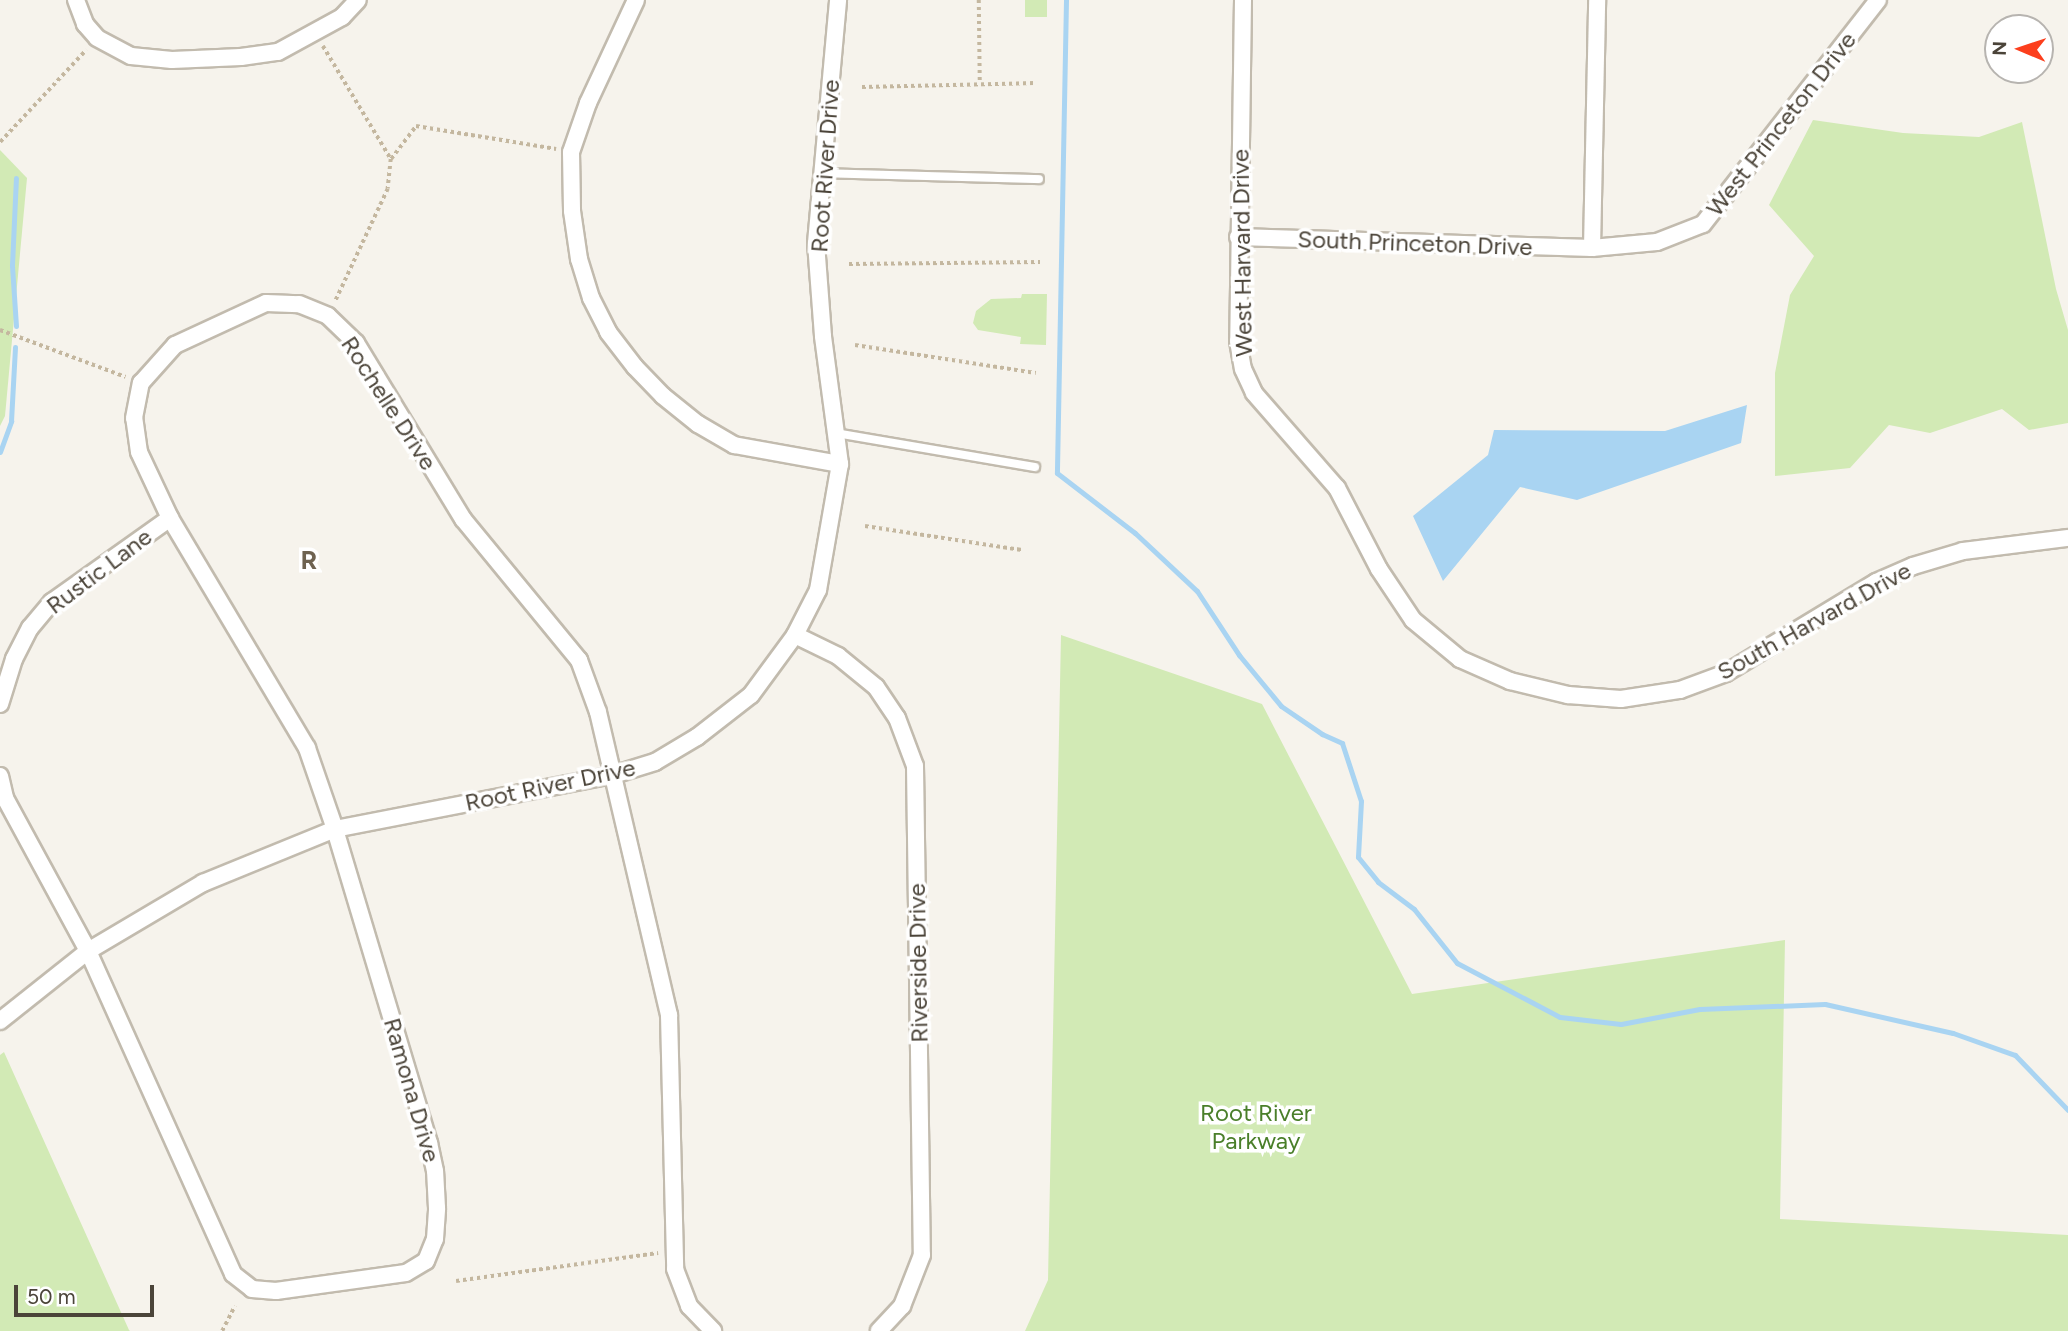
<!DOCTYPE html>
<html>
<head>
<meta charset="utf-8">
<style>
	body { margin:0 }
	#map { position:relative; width:2068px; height:1331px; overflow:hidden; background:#f6f3ec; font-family:Figtree,sans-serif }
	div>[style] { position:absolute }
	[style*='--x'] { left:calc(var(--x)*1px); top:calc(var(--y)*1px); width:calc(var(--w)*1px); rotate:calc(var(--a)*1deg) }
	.green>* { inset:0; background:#d2eab5; transform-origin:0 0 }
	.water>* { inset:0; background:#a9d4f2 }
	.stream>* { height:5px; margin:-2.5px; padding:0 2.5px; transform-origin:2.5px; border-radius:2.5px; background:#a9d4f2 }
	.path>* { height:3.5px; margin-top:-1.75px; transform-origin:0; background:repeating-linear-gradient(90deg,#c4b79f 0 3.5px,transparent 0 7px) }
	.roads { filter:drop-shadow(2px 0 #c2bbae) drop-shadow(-2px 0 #c2bbae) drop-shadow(0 2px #c2bbae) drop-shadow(0 -2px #c2bbae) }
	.service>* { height:8px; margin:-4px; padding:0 4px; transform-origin:4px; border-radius:4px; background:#fff }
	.minor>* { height:16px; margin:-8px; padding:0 8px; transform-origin:8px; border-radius:8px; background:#fff }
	span { translate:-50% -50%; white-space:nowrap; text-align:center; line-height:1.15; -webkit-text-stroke:7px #fff; paint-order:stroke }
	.street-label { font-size:24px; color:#4b4439 }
	.park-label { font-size:24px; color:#4a7f2a }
	.neighbourhood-label { font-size:26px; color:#6e6250; font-weight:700 }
	.north { position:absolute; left:1984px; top:14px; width:70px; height:70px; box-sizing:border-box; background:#fff; border:2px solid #b7b4b0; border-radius:50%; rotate:272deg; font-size:19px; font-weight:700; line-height:28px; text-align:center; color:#4b4439 }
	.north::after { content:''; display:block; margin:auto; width:24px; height:32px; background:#fc3f1d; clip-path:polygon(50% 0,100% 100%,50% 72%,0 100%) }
	.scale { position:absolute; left:14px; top:1285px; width:140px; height:32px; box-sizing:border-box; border:4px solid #4b4439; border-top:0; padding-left:9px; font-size:21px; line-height:24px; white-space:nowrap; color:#4b4439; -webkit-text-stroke:5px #fff; paint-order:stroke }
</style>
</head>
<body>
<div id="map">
	<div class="green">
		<div style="left:1025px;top:0;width:22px;height:17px"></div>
		<div style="clip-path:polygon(1813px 120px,1903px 133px,1979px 137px,2022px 122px,2056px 289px,2068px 330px,2068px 423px,2029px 430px,2002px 409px,1930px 433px,1889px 425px,1850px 468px,1775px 476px,1775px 373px,1790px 295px,1814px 256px,1769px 205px)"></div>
		<div style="clip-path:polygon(0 150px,27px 178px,5px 416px,0 426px)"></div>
		<div style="clip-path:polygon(1022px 294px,1047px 294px,1046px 345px,1020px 344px,1021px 337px,978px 330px,973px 323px,976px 311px,991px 299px,1021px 298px)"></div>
		<div style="clip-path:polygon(1061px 635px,1262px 704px,1412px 994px,1785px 940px,1780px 1219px,2068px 1235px,2068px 1331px,1025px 1331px,1048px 1280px)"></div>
		<div style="clip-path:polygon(4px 1052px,129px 1330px,130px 1331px,0 1331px,0 1055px)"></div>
	</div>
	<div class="water">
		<div style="clip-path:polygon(1747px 405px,1741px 443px,1577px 500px,1520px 487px,1443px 581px,1413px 516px,1488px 455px,1494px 430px,1665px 431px)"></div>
	</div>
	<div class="stream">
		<div style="--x:1066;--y:0;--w:473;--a:91.1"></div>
		<div style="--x:1057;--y:473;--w:98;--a:37.6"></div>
		<div style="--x:1135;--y:533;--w:85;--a:43.1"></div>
		<div style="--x:1197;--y:591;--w:77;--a:56.7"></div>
		<div style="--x:1239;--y:655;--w:66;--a:50.5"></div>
		<div style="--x:1281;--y:706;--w:50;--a:34.3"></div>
		<div style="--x:1322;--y:734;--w:22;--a:24"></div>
		<div style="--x:1342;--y:743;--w:61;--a:71.9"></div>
		<div style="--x:1361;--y:801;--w:56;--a:93.1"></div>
		<div style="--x:1358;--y:857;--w:32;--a:51"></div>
		<div style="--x:1378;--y:882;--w:45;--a:36.9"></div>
		<div style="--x:1414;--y:909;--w:69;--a:51.5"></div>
		<div style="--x:1457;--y:963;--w:116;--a:27.7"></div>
		<div style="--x:1560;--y:1017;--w:61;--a:6.5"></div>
		<div style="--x:1621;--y:1024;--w:80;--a:-10.8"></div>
		<div style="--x:1700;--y:1009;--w:125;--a:-2.3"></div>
		<div style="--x:1825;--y:1004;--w:131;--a:12.8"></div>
		<div style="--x:1953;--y:1033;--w:66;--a:19.5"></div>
		<div style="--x:2015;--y:1055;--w:76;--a:46.1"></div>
		<div style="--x:16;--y:326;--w:61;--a:-93.8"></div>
		<div style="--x:12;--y:265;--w:87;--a:-87.4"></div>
		<div style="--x:0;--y:452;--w:33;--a:-70"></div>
		<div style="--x:11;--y:421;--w:74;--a:-86.9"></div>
	</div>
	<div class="path">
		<div style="--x:979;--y:0;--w:84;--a:89.3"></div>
		<div style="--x:323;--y:46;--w:132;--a:59"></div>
		<div style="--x:391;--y:159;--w:30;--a:96"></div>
		<div style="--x:388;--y:189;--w:125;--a:115.1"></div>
		<div style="--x:862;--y:87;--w:172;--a:-1.3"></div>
		<div style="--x:0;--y:142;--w:126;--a:-46.9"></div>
		<div style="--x:391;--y:159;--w:41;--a:-52.9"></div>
		<div style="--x:416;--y:126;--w:142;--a:9.3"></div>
		<div style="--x:849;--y:264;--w:191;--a:-0.6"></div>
		<div style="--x:0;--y:330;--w:134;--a:20.5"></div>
		<div style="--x:855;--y:345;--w:183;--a:8.8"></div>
		<div style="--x:865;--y:526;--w:159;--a:8.7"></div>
		<div style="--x:456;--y:1281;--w:204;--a:-7.9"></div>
		<div style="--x:222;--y:1331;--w:28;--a:-63"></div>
	</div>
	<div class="roads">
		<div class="service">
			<div style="--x:822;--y:173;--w:217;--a:1.6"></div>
			<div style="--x:836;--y:433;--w:202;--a:9.7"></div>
		</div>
		<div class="minor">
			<div style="--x:76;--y:0;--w:26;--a:69"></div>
			<div style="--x:85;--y:24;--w:18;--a:49"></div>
			<div style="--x:97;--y:38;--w:38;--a:28"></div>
			<div style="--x:131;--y:56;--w:41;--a:5.6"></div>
			<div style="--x:172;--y:60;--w:69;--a:-2.5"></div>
			<div style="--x:241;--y:57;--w:37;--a:-8"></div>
			<div style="--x:278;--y:52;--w:73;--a:-28.7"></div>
			<div style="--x:342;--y:17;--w:23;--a:-47"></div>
			<div style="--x:636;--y:0;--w:114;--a:115"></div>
			<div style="--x:588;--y:103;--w:52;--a:109.1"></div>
			<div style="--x:571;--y:152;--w:59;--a:89"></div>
			<div style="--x:572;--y:211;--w:49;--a:81.7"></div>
			<div style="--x:579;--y:259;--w:41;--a:72.9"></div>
			<div style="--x:591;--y:298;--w:38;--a:63"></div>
			<div style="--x:608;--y:332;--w:44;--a:52.4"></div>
			<div style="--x:635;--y:367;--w:40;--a:46"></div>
			<div style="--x:663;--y:396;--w:45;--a:38.7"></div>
			<div style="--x:698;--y:424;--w:42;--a:30.3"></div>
			<div style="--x:734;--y:445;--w:108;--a:10.2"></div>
			<div style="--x:1243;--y:0;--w:341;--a:90.8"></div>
			<div style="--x:1238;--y:341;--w:28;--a:80"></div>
			<div style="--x:1243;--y:369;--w:26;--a:65"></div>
			<div style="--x:1254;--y:393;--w:126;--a:48.9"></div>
			<div style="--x:1337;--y:488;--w:91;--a:62.6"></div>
			<div style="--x:1379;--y:569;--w:61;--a:56.3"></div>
			<div style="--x:1413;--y:620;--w:61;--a:39.7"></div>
			<div style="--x:1460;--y:659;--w:55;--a:23.7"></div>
			<div style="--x:1510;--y:681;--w:60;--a:13.6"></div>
			<div style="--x:1568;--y:695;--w:53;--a:4.3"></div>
			<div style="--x:1621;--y:699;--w:60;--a:-8.7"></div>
			<div style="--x:1680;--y:690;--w:49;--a:-20.3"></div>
			<div style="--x:1726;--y:673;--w:175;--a:-31.2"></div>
			<div style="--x:1876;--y:582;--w:40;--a:-23.4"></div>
			<div style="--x:1913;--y:566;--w:52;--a:-16.7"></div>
			<div style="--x:1963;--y:551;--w:106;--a:-7.1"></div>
			<div style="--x:1238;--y:237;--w:354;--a:1.8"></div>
			<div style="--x:1592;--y:248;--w:65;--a:-5.3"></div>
			<div style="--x:1657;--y:242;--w:49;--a:-21.4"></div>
			<div style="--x:1703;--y:224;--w:284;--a:-52"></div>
			<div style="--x:1592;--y:248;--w:248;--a:-88.8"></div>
			<div style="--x:795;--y:635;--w:48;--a:26"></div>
			<div style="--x:838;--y:656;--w:49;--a:39.2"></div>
			<div style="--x:876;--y:687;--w:37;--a:56"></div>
			<div style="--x:897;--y:718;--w:51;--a:69.4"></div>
			<div style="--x:915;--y:766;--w:489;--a:89.2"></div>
			<div style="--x:922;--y:1255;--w:55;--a:111.4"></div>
			<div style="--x:902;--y:1306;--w:34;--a:133"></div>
			<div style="--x:0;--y:704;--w:47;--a:-72.7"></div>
			<div style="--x:14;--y:659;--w:35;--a:-63"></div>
			<div style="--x:30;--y:628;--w:34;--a:-50"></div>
			<div style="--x:52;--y:602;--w:145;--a:-35.4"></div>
			<div style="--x:0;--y:776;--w:23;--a:77"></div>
			<div style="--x:5;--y:798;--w:174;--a:61.5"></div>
			<div style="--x:88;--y:951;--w:354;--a:65.8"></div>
			<div style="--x:233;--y:1274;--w:24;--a:38"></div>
			<div style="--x:252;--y:1289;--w:24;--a:5"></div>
			<div style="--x:276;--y:1291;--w:131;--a:-7.9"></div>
			<div style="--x:406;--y:1273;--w:23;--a:-31"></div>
			<div style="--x:426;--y:1261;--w:24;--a:-68"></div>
			<div style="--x:435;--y:1239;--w:31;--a:-86"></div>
			<div style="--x:437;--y:1208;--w:37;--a:-93"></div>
			<div style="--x:435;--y:1171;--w:29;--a:-102"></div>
			<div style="--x:429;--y:1143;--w:328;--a:-106.7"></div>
			<div style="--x:335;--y:829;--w:86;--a:-109.1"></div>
			<div style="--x:307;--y:748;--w:268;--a:-120.8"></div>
			<div style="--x:170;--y:518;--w:73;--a:-115.2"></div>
			<div style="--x:139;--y:452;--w:34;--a:-98"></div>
			<div style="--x:134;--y:418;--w:36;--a:-79"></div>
			<div style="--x:141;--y:383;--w:51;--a:-48.2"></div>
			<div style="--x:175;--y:345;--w:100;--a:-24.8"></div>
			<div style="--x:266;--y:303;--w:33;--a:2"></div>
			<div style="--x:299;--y:304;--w:31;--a:22"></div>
			<div style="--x:328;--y:316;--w:39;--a:44"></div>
			<div style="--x:356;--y:343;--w:206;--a:58.7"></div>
			<div style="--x:463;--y:519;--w:183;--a:50.6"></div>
			<div style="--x:579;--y:660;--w:55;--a:69.9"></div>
			<div style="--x:598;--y:712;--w:311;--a:76.8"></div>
			<div style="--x:669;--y:1015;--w:254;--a:88.6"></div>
			<div style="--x:675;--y:1269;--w:40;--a:69"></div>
			<div style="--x:689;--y:1306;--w:35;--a:46"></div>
			<div style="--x:0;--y:1021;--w:112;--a:-38.5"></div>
			<div style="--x:88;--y:951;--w:134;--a:-30.6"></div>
			<div style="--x:203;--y:883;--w:143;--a:-22.2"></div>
			<div style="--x:335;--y:829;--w:283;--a:-11"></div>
			<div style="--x:613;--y:775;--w:44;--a:-17.2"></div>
			<div style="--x:655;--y:762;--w:49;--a:-30.8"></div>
			<div style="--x:697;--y:737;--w:68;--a:-37.9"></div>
			<div style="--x:751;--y:695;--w:74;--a:-53.7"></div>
			<div style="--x:795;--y:635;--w:51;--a:-62.9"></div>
			<div style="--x:818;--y:590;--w:128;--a:-80.1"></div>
			<div style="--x:840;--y:464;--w:129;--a:-97.6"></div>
			<div style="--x:823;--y:336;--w:93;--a:-94.3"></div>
			<div style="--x:816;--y:243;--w:244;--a:-84.8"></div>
		</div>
	</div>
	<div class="street-label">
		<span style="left:1781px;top:124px;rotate:-52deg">West Princeton Drive</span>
		<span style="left:825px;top:166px;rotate:-86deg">Root River Drive</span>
		<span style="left:1415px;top:243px;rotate:2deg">South Princeton Drive</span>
		<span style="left:1242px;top:253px;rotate:-91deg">West Harvard Drive</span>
		<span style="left:389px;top:403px;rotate:57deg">Rochelle Drive</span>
		<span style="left:99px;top:571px;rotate:-37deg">Rustic Lane</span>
		<span style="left:1814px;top:621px;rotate:-29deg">South Harvard Drive</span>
		<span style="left:550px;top:785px;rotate:-12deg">Root River Drive</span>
		<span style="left:918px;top:963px;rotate:-91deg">Riverside Drive</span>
		<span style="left:412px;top:1090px;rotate:74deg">Ramona Drive</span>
	</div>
	<div class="park-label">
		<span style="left:1256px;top:1127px">Root River<br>Parkway</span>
	</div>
	<div class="neighbourhood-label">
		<span style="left:309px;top:561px">R</span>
	</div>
	<div class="north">N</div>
	<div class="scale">50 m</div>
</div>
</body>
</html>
